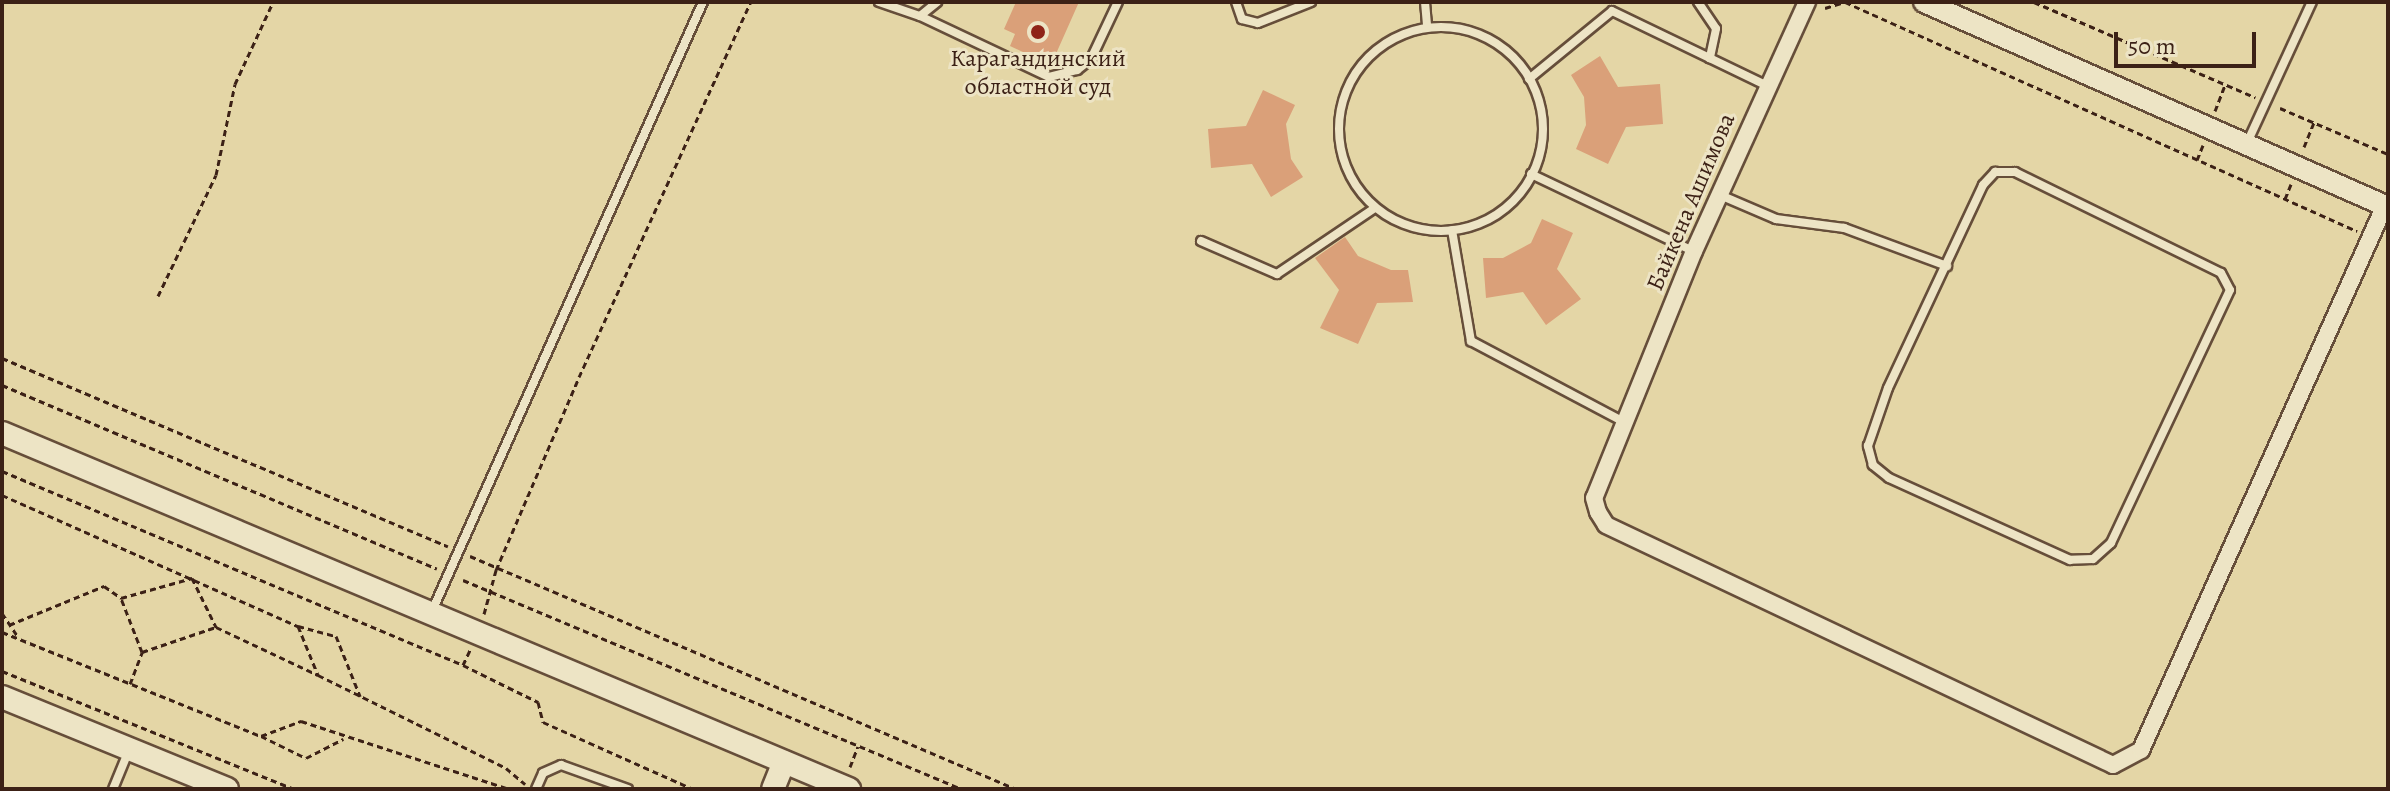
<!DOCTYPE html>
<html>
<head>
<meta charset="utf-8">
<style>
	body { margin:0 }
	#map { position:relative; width:2390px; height:791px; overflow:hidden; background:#e4d6a6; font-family:Alegreya,serif }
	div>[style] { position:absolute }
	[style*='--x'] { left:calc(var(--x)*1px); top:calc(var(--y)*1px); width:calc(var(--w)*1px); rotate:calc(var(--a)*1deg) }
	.building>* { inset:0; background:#daa079 }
	.path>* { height:3px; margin-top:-1.5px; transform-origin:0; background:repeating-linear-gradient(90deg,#3c2116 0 6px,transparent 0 10px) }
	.roads { filter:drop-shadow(2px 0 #664e3a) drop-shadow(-2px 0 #664e3a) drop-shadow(0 2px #664e3a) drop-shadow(0 -2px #664e3a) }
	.service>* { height:8px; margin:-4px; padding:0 4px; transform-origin:4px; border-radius:4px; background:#ede4c5 }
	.service>.ring { margin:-4px; padding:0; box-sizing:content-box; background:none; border:8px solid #ede4c5; border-radius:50% }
	.minor>* { height:16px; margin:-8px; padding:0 8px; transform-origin:8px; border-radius:8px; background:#ede4c5 }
	.tertiary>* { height:20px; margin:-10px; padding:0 10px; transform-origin:10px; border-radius:10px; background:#ede4c5 }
	.secondary>* { height:22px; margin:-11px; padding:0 11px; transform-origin:11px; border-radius:11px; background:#ede4c5 }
	.dots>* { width:22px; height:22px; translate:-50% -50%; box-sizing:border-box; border:4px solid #ede4c5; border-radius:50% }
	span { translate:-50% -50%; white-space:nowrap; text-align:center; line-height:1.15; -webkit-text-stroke:6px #ede4c5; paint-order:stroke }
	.poi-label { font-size:24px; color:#3c2116 }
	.street-label { font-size:24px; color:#3c2116 }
	.frame { position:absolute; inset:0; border:4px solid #3c2116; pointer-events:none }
	.scale { position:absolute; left:2114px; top:32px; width:142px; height:36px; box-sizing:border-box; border:4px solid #3c2116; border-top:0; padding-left:10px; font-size:24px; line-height:28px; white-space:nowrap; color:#3c2116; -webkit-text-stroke:6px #ede4c5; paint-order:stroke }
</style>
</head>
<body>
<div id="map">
	<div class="building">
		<div style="clip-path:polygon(1016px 2px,1079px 2px,1051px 65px,1010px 46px,1015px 34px,1004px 29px)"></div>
		<div style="clip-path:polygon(1600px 56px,1618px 87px,1660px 84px,1663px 124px,1626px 127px,1608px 164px,1576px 149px,1586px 125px,1584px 97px,1571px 75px)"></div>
		<div style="clip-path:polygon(1263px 90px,1295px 105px,1286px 124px,1291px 159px,1303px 177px,1271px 197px,1252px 164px,1211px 168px,1208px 129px,1246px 126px)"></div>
		<div style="clip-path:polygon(1542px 219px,1573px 233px,1557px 269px,1581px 299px,1546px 325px,1523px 292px,1486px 298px,1483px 258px,1503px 258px,1531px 243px)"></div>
		<div style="clip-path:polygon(1345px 237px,1358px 256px,1391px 270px,1408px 270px,1413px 302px,1377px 303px,1358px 344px,1320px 328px,1339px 290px,1315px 258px)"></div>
	</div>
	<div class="path">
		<div style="--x:1845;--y:2;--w:561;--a:24.1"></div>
		<div style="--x:2034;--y:2;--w:241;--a:23.3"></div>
		<div style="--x:1825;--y:8;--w:21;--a:-17"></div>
		<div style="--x:2280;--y:108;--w:117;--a:23.1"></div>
		<div style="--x:2215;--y:111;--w:28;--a:-69"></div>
		<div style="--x:2304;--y:147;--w:27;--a:-68"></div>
		<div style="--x:2197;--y:160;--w:16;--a:-68"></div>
		<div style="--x:2285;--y:199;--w:16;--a:-68"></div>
		<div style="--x:158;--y:296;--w:134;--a:-64.4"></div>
		<div style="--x:216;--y:175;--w:93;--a:-78.2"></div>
		<div style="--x:235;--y:84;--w:90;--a:-65.1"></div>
		<div style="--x:2;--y:358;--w:484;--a:22.9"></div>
		<div style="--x:2;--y:385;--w:472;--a:22.9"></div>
		<div style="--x:2;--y:471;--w:500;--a:22.82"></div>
		<div style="--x:463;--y:665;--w:84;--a:26.3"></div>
		<div style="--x:538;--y:702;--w:21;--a:76"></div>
		<div style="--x:543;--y:722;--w:164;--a:24.1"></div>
		<div style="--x:2;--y:495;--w:324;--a:23.9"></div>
		<div style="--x:298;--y:626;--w:53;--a:67.8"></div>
		<div style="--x:318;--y:675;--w:210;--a:26.3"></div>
		<div style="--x:506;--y:768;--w:25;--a:40"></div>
		<div style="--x:470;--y:556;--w:594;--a:23.11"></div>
		<div style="--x:463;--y:580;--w:541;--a:22.73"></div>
		<div style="--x:2;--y:613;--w:29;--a:56"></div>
		<div style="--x:484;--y:614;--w:46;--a:-74.7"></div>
		<div style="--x:496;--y:570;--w:210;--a:-66.7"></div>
		<div style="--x:579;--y:377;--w:413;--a:-65.4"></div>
		<div style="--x:9;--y:625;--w:103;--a:-22.3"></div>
		<div style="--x:104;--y:586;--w:21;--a:35"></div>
		<div style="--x:298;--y:626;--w:39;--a:15"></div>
		<div style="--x:336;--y:636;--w:65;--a:68.2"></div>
		<div style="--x:2;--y:632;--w:279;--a:21.9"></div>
		<div style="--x:261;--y:736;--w:43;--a:-20.6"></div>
		<div style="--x:301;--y:721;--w:219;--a:18.1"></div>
		<div style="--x:142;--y:652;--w:58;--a:-111.3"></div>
		<div style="--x:121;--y:598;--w:74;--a:-15.7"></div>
		<div style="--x:192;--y:578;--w:55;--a:63.9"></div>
		<div style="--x:216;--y:627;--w:113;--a:25.2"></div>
		<div style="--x:463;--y:665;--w:17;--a:-65"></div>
		<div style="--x:2;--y:671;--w:315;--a:22"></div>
		<div style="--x:130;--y:684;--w:34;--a:-69"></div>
		<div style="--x:142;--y:652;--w:78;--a:-18.7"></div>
		<div style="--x:261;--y:736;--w:50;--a:26.1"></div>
		<div style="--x:306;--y:758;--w:42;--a:-27.2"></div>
		<div style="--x:850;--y:767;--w:22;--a:-69"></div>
	</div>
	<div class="roads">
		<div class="service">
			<div style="--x:879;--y:2;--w:43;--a:18.9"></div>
			<div style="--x:920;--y:16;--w:22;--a:-39"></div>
			<div style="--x:1236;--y:2;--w:18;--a:71"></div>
			<div style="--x:1242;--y:19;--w:16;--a:14"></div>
			<div style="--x:1258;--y:23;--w:57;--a:-21.6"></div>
			<div style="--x:1425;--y:2;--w:25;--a:85"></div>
			<div style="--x:1698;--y:2;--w:32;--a:56"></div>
			<div style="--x:1716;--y:29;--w:30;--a:102"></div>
			<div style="--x:920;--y:16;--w:143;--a:25.3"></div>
			<div style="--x:1049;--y:77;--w:29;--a:-14"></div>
			<div style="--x:1077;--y:70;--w:18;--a:-38"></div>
			<div style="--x:1091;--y:59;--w:63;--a:-64.7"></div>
			<div class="ring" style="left:1339px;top:27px;width:196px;height:196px"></div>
			<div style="--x:1529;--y:79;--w:107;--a:-39.3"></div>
			<div style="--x:1612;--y:11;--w:173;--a:25.7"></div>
			<div style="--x:2247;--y:143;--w:155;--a:-65.3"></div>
			<div style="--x:1995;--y:172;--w:20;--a:0"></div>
			<div style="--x:2015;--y:172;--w:229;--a:26.1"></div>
			<div style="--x:2221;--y:273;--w:19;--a:62"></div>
			<div style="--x:2230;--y:290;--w:280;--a:115.2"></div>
			<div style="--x:2111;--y:543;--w:24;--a:138"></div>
			<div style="--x:2093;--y:559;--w:23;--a:178"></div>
			<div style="--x:2070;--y:560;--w:199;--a:-155.6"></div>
			<div style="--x:1889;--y:478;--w:21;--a:-141"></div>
			<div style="--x:1873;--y:465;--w:20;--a:-105"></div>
			<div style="--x:1868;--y:446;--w:61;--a:-71"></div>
			<div style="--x:1888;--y:388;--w:224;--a:-64.9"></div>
			<div style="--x:1983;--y:185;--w:18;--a:-47"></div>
			<div style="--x:1531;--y:174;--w:179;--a:25.4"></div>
			<div style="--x:1720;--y:195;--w:61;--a:23.2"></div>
			<div style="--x:1776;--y:219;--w:69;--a:7.5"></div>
			<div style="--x:1844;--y:228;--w:110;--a:20.3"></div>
			<div style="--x:1452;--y:230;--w:113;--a:80.3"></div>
			<div style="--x:1471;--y:341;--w:175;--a:27.9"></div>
			<div style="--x:1201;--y:241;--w:83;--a:23.5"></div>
			<div style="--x:1277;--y:274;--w:118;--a:-34"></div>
			<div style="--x:432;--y:611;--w:667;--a:-66.01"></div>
			<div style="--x:113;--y:789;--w:42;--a:-67.7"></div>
			<div style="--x:536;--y:789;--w:17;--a:-66"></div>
			<div style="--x:543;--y:773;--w:20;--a:-24"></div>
			<div style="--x:561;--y:765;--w:71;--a:19.7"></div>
		</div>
		<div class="minor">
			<div style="--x:1807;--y:2;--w:273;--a:114.4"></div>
			<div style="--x:1694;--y:251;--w:266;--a:112"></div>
			<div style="--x:1594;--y:498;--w:15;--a:74"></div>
			<div style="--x:1598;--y:512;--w:15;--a:58"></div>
			<div style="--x:1606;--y:525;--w:561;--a:25.33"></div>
			<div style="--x:2113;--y:765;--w:32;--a:-28"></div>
			<div style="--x:2141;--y:750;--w:597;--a:-65.88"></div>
		</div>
		<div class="tertiary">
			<div style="--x:1924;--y:2;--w:507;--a:23.84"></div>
		</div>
		<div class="secondary">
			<div style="--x:2;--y:433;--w:919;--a:22.8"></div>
			<div style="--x:2;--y:697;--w:243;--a:22.2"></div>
			<div style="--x:773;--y:789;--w:29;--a:-68"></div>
		</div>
	</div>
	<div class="dots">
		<div style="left:1038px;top:32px;background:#8f2418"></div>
	</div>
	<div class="poi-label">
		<span style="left:1038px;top:73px">Карагандинский<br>областной суд</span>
	</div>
	<div class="street-label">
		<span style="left:1691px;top:202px;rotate:-67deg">Байкена Ашимова</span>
	</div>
	<div class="frame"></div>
	<div class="scale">50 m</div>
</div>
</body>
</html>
